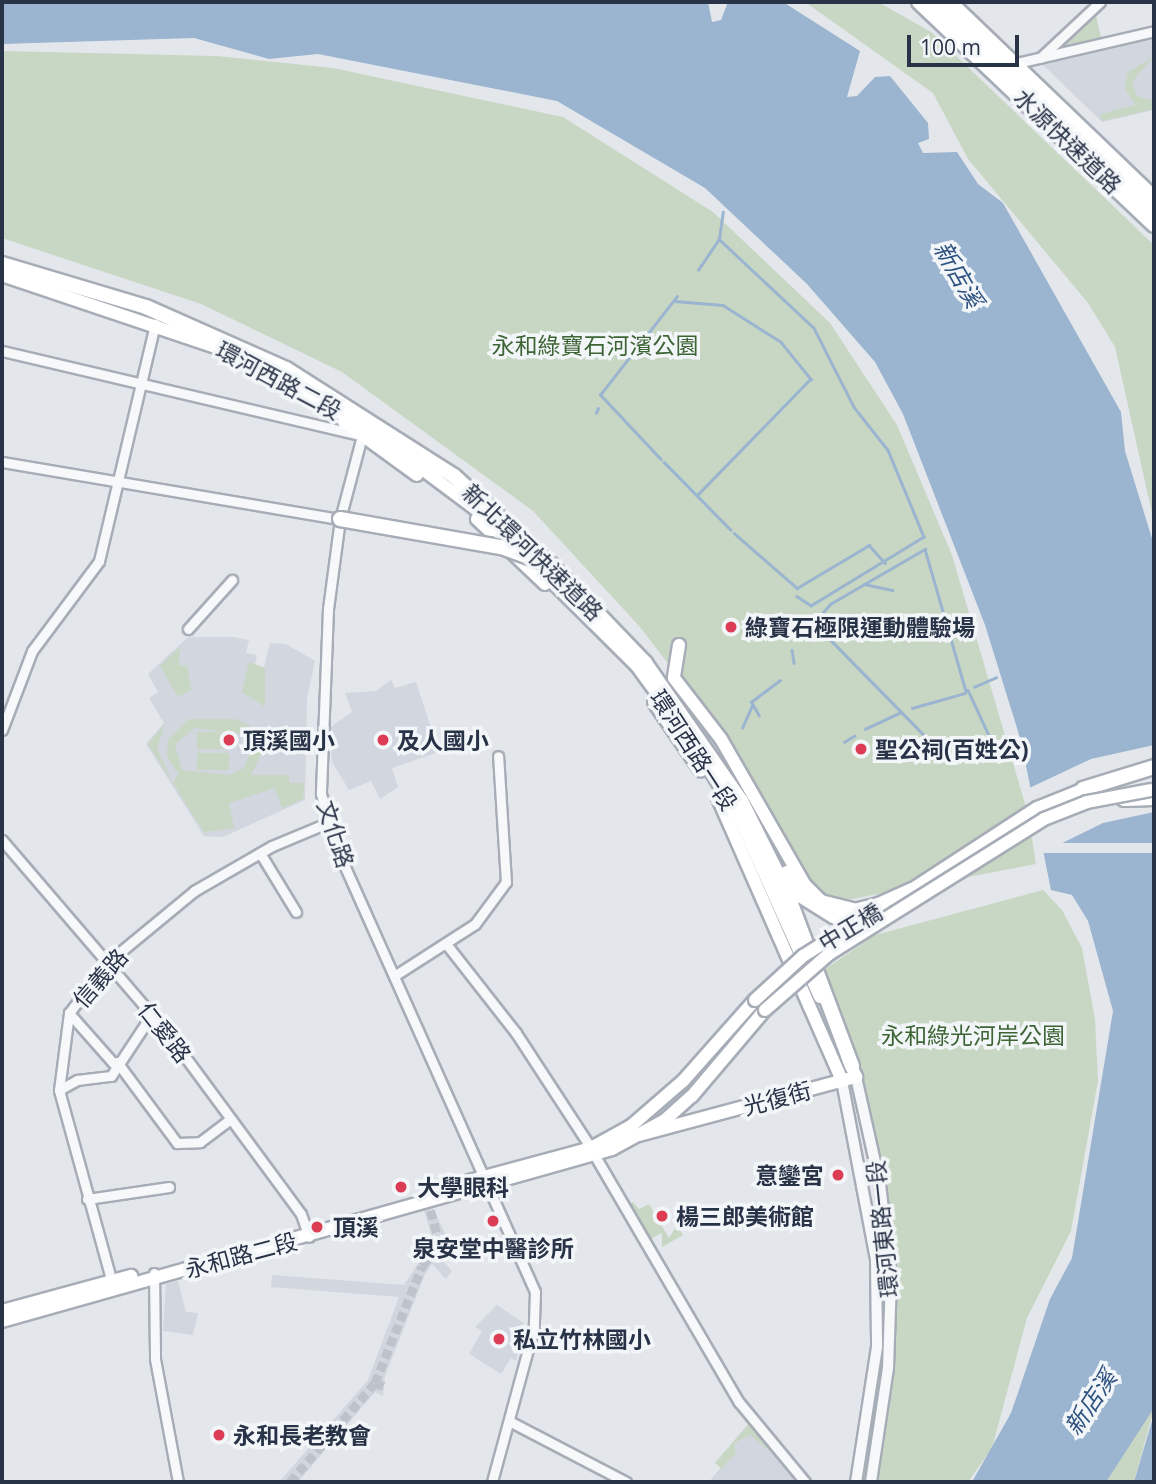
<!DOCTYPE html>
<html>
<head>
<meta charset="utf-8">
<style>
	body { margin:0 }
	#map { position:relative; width:1156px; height:1484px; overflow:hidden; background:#e3e7ec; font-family:"Open Sans","Noto Sans TC",sans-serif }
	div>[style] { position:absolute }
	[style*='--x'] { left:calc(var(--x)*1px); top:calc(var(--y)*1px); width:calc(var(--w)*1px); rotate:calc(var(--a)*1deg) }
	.built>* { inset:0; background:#d1d6df }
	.green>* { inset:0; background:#c8d7c3; transform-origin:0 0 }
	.water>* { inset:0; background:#9bb4d0 }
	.pier>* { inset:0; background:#e3e7ec; transform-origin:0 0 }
	.stream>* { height:2.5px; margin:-1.25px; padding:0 1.25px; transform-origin:1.25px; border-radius:1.25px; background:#9bb4d0 }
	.minor-tunnel>* { height:9px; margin-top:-4.5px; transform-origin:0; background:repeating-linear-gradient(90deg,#bec3cb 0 9px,transparent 0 13.5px) }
	.roads { filter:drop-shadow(2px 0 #a7adb7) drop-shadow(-2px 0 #a7adb7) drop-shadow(0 2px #a7adb7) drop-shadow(0 -2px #a7adb7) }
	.minor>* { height:9px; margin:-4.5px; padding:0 4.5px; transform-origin:4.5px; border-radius:4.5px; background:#f6f8fa }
	.tertiary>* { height:10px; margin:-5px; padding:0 5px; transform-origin:5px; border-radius:5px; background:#f6f8fa }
	.secondary>* { height:12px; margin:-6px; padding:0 6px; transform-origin:6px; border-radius:6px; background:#fff }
	.trunk>* { height:14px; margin:-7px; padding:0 7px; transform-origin:7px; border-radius:7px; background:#fff }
	.bridges { filter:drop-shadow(2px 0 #a7adb7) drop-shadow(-2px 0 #a7adb7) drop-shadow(0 2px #a7adb7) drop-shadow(0 -2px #a7adb7) }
	.secondary-bridge>* { height:12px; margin:-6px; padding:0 6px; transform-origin:6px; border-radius:6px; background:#fff }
	.trunk-bridge>* { height:14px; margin:-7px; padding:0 7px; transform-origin:7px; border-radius:7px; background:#fff }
	.dots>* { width:19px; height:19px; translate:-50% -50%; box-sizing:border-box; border:4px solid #f3f6f9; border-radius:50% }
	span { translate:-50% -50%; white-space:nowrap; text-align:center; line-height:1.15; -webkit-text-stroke:7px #f3f6f9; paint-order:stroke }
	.street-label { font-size:23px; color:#293347 }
	.park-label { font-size:23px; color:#3d6434 }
	.poi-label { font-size:23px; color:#293347; font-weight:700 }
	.left { translate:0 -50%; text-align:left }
	.right { translate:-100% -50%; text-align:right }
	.water-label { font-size:24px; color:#2e5280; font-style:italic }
	.frame { position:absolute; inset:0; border:4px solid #293347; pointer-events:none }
	.scale { position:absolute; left:907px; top:35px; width:112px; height:32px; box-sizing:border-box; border:4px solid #293347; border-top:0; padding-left:9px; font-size:21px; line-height:24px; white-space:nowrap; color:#293347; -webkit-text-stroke:5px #f3f6f9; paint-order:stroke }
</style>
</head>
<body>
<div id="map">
	<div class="built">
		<div style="clip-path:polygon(1154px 39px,1154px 110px,1102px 122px,1043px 65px)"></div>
		<div style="clip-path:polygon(233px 637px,249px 640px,246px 653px,257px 655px,255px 665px,264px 667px,270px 643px,286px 644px,315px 661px,307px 699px,305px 800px,223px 837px,204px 836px,146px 744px,164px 723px,149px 698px,158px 692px,148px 674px,188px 637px)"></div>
		<div style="clip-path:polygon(391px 680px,395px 688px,416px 682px,439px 752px,392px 768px,398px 787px,380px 799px,371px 781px,349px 790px,332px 762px,329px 728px,352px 712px,345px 693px,376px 691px)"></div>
		<div style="clip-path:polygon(433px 1208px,451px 1246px,440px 1258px,452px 1271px,446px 1279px,432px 1264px,425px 1274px,385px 1376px,383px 1396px,375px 1392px,298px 1482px,279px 1482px,368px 1380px,399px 1297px,271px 1287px,272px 1275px,404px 1285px,433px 1241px,424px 1210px)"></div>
		<div style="clip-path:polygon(178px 1281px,186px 1312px,198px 1313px,193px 1335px,163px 1331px,166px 1284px)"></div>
		<div style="clip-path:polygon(497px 1305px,525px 1324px,516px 1361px,511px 1358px,501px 1374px,469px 1354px,482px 1331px,475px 1327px)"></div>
		<div style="clip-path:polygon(751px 1421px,767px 1448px,800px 1482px,709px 1482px,721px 1468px,715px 1463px)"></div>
	</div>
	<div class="green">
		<div style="clip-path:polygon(805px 2px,878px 2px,931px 32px,1154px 245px,1154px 522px,1115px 347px,1088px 303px,968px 159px,933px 93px)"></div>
		<div style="clip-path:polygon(1095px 12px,1101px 37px,1058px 47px)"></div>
		<div style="clip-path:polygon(2px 51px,217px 56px,333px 68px,563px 117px,713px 212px,830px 323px,897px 425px,952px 555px,1028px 814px,1036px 864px,815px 906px,705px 712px,640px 627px,533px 511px,342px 372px,201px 304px,2px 238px)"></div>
		<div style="clip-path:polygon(1154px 56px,1132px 82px,1137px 96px,1154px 101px,1154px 109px,1102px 121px,1100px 114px,1136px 105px,1125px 90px,1127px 73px)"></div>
		<div style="clip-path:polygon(180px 647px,179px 666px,187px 665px,191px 690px,178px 697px,160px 666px)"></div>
		<div style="clip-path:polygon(249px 662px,265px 668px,265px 707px,242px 692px)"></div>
		<div style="clip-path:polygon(evenodd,189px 719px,235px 719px,249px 725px,261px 754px,251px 775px,289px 775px,289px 783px,304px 783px,303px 799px,282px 808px,273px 783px,274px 788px,229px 803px,234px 828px,204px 832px,148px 744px,165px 724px,157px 749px,173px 783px,179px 774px,167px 757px,168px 739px,189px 719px,194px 728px,243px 734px,251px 750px,244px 768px,229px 775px,182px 770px,175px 745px,194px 728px)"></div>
		<div style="left:197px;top:732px;width:32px;height:17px"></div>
		<div style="left:197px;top:753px;width:32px;height:17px"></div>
		<div style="clip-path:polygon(1043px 890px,1062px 910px,1082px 948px,1095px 1019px,1098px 1081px,1071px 1231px,1027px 1318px,992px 1448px,968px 1482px,871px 1482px,881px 1442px,891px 1282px,878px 1161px,824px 970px,875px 935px)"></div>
		<div style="clip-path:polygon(633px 1202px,639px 1209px,649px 1204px,669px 1238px,677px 1226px,683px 1235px,662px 1247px,662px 1233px,648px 1240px,627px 1205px)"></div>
		<div style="clip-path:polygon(1154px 1408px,1134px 1482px,1106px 1482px,1115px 1464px)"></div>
		<div style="clip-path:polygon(751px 1421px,770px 1451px,750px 1435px,734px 1443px,736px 1453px,709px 1482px,721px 1468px,715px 1463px)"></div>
	</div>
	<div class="water">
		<div style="clip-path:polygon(2px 2px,708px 2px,712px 22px,721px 20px,728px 2px,783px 2px,860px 51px,847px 97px,857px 96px,875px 77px,890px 76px,928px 123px,929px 139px,918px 143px,923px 153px,957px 152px,978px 184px,1003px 203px,1121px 412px,1125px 451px,1154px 545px,1154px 1408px,1106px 1482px,972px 1482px,1011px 1413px,1050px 1299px,1072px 1258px,1113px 1011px,1088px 921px,1072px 895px,1051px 890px,1021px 741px,985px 625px,903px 414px,875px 362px,807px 284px,705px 188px,557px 101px,318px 54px,269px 59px,194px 38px,2px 44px)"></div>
		<div style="clip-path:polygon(1154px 1414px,1154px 1482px,1134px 1482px)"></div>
	</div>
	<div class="pier">
		<div style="clip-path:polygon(1154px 745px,1154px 812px,1103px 823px,1038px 855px,1025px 790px,1091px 759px)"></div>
		<div style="left:1154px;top:843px;width:10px;height:115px;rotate:90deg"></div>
	</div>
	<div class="stream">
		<div style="--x:719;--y:239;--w:130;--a:43.1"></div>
		<div style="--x:814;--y:328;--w:89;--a:63.1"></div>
		<div style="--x:854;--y:407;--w:55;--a:51.7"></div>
		<div style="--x:888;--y:450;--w:94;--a:67.5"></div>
		<div style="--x:924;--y:537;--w:132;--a:148.6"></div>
		<div style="--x:811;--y:606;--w:17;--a:-147"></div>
		<div style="--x:698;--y:270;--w:37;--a:-56"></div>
		<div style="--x:719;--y:239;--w:27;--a:-82"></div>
		<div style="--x:674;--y:301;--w:49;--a:4.7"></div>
		<div style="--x:723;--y:305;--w:69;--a:32.5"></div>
		<div style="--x:781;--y:342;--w:48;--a:51"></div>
		<div style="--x:811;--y:379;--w:163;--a:134.3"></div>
		<div style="--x:600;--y:394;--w:89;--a:46.8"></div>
		<div style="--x:600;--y:395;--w:125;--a:-52.1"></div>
		<div style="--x:596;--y:413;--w:5;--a:-68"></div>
		<div style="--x:664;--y:462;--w:95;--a:45.4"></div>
		<div style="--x:734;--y:533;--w:84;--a:41.1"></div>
		<div style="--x:797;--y:588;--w:84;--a:-30.8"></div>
		<div style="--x:869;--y:545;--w:24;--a:48"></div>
		<div style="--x:864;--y:584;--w:29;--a:12"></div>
		<div style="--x:818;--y:618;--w:18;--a:-49"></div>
		<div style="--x:830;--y:604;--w:110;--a:-30.1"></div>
		<div style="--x:925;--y:549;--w:148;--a:73.9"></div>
		<div style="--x:813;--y:622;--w:161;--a:45.5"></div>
		<div style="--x:926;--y:737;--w:8;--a:113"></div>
		<div style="--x:792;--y:650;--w:13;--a:81"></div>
		<div style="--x:974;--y:687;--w:24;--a:-24"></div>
		<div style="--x:968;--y:690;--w:72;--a:65.2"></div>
		<div style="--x:912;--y:708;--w:55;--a:-15.8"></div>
		<div style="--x:759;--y:716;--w:16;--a:-120"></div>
		<div style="--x:751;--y:702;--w:36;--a:-37"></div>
		<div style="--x:742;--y:728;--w:24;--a:-66"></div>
		<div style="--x:865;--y:729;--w:38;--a:-25"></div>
		<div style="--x:844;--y:742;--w:12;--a:-31"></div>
	</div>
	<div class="minor-tunnel">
		<div style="--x:375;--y:1383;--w:12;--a:20"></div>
		<div style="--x:290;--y:1482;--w:130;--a:-49.4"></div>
		<div style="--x:375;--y:1383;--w:126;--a:-68.1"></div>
		<div style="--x:422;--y:1266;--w:28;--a:-49"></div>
		<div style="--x:440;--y:1245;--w:46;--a:-105.3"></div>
	</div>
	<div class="roads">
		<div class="minor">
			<div style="--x:1040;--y:58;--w:82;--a:-43"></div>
			<div style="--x:1017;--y:63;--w:141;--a:-13.1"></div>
			<div style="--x:2;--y:351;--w:369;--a:13.2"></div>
			<div style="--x:363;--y:432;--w:90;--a:104.8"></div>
			<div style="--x:340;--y:519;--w:91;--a:97.6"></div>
			<div style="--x:328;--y:609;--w:185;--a:92.2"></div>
			<div style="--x:321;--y:794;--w:67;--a:72.6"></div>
			<div style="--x:341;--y:858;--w:475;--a:65.9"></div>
			<div style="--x:535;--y:1292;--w:35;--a:92"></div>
			<div style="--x:534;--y:1327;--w:161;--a:105.2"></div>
			<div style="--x:2;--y:462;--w:343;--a:9.6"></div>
			<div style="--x:188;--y:629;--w:66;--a:-48.1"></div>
			<div style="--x:2;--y:730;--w:85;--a:-69.2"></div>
			<div style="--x:32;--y:651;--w:112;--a:-53.3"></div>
			<div style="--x:99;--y:561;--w:244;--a:-76.7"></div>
			<div style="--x:2;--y:840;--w:257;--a:49.4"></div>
			<div style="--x:169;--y:1035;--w:222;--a:53.6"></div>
			<div style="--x:301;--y:1214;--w:24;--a:71"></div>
			<div style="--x:260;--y:853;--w:69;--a:58.6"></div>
			<div style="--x:447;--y:945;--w:112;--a:51.9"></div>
			<div style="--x:516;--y:1033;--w:137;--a:56.9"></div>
			<div style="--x:394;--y:976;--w:96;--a:-32.7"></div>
			<div style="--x:475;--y:924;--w:52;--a:-53.6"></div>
			<div style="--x:506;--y:882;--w:126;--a:-93.6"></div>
			<div style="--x:69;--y:1013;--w:69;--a:48.5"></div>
			<div style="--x:117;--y:1062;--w:101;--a:53.5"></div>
			<div style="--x:177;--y:1143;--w:23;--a:-2"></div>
			<div style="--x:200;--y:1142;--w:38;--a:-37"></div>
			<div style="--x:59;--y:1090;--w:21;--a:-29"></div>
			<div style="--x:77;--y:1080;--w:34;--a:-7"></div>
			<div style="--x:111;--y:1076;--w:74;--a:-56.5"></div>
			<div style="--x:595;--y:1156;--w:285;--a:59.7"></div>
			<div style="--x:739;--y:1402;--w:104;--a:50.5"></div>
			<div style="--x:87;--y:1199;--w:83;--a:-8.3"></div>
			<div style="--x:154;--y:1273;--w:86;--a:89.3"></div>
			<div style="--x:155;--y:1359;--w:125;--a:79.4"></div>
			<div style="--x:111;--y:1279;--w:196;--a:-105.4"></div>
			<div style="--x:59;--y:1090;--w:78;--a:-82.6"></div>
			<div style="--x:69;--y:1013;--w:64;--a:-52.6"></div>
			<div style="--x:108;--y:962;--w:112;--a:-39.5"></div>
			<div style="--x:194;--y:891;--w:90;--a:-30"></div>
			<div style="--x:272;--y:846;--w:60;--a:-22.7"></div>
			<div style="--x:509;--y:1421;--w:132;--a:27.5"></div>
		</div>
		<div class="tertiary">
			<div style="--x:856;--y:1077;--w:110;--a:77.4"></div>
			<div style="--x:880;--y:1184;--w:95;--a:83.3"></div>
			<div style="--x:891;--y:1278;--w:90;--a:91.9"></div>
			<div style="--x:888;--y:1368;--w:115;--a:98.5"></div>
			<div style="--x:842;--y:1081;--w:182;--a:79.2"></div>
			<div style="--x:876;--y:1260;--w:87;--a:89.3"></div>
			<div style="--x:877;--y:1347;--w:137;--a:98.8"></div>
		</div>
		<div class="secondary">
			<div style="--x:951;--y:2;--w:281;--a:43.8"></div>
			<div style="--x:2;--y:275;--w:235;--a:18.6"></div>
			<div style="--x:225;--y:350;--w:161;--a:28.6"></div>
			<div style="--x:366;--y:427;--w:154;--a:36.8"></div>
			<div style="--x:489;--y:519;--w:209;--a:44.8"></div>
			<div style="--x:637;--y:666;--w:51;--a:53.8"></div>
			<div style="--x:344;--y:422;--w:90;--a:36"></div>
			<div style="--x:477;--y:519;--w:94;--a:43.7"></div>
			<div style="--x:679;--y:645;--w:33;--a:99"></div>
			<div style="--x:674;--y:678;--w:77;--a:52.4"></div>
			<div style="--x:721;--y:739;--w:168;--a:60.1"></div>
			<div style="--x:805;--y:885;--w:23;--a:45"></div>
			<div style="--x:821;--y:901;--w:33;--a:14"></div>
			<div style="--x:654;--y:702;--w:83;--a:55.7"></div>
			<div style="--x:700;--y:753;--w:77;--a:58.8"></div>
			<div style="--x:740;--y:819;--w:195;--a:65.8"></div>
			<div style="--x:718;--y:798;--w:309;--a:66.3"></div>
			<div style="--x:905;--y:894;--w:158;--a:-33.1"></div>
			<div style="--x:1037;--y:808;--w:59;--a:-21.8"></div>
			<div style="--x:874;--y:906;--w:42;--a:-24.1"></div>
			<div style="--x:639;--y:1135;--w:225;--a:-15"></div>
			<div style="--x:856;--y:1077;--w:21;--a:-113"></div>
			<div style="--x:432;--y:1191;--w:165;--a:-15.1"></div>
			<div style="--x:591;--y:1148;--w:46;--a:-28.8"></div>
			<div style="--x:631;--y:1126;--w:69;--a:-40.9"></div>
			<div style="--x:683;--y:1081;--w:108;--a:-48.4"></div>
			<div style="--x:2;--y:1311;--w:134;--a:-15.2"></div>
			<div style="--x:2;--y:1321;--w:634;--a:-15.75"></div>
			<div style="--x:612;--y:1149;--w:60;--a:-28.7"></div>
			<div style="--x:665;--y:1120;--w:36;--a:-42"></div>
			<div style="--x:692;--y:1096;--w:113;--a:-49.7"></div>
		</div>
		<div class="trunk">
			<div style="--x:919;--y:2;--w:324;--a:43.5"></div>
			<div style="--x:934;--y:2;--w:301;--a:43"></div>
			<div style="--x:2;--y:264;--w:150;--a:16.6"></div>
			<div style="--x:146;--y:307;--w:153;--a:23.9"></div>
			<div style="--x:286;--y:369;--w:199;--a:32.5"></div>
			<div style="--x:454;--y:476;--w:132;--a:42.5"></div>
			<div style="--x:551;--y:565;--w:136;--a:46.2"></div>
			<div style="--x:645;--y:663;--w:168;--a:55.2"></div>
			<div style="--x:741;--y:801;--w:103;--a:63.4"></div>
			<div style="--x:787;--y:893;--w:185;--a:69.4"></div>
			<div style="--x:1083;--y:789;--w:74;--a:-17.2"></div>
			<div style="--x:1124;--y:799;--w:30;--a:-2"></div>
			<div style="--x:787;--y:873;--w:26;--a:59"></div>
			<div style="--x:800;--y:895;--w:40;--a:32"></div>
			<div style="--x:834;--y:916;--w:50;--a:-13.8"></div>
		</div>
	</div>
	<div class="bridges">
		<div class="secondary-bridge">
			<div style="--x:755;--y:1000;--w:65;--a:-42.5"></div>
			<div style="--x:803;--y:956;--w:71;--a:-32.3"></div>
			<div style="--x:765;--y:1010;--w:85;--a:-41.2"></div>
			<div style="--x:829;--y:954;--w:254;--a:-32.1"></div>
			<div style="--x:1044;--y:819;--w:46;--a:-21.6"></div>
			<div style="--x:1087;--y:802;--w:65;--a:-10.6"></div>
		</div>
		<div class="trunk-bridge">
			<div style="--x:340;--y:519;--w:163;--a:9.9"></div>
			<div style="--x:501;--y:547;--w:53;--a:19.8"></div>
		</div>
	</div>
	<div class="dots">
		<div style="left:731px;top:627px;background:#dd3d54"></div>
		<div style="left:229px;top:740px;background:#dd3d54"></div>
		<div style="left:383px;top:740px;background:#dd3d54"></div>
		<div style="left:861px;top:749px;background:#dd3d54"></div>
		<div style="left:838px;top:1175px;background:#dd3d54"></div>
		<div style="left:401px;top:1187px;background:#dd3d54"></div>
		<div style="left:662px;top:1216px;background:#dd3d54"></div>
		<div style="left:493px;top:1221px;background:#dd3d54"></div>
		<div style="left:317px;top:1227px;background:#dd3d54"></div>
		<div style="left:499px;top:1339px;background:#dd3d54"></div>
		<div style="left:219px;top:1435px;background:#dd3d54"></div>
	</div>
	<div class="street-label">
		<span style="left:1068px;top:141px;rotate:44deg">水源快速道路</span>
		<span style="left:279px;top:380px;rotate:28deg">環河西路二段</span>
		<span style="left:533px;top:552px;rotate:44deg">新北環河快速道路</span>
		<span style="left:694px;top:750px;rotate:57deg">環河西路一段</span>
		<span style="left:336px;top:834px;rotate:72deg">文化路</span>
		<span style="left:850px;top:927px;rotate:-31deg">中正橋</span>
		<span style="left:100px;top:978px;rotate:-49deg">信義路</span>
		<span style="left:165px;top:1032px;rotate:52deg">仁愛路</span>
		<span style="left:777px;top:1098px;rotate:-15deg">光復街</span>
		<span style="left:882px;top:1229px;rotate:-96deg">環河東路一段</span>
		<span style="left:241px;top:1255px;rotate:-15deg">永和路二段</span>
	</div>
	<div class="park-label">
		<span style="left:595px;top:345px">永和綠寶石河濱公園</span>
		<span style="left:973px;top:1035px">永和綠光河岸公園</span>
	</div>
	<div class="poi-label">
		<span class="left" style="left:745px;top:627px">綠寶石極限運動體驗場</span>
		<span class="left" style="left:243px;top:740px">頂溪國小</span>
		<span class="left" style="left:397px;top:740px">及人國小</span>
		<span class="left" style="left:875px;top:749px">聖公祠(百姓公)</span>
		<span class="right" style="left:824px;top:1175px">意鑾宮</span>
		<span class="left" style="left:417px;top:1187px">大學眼科</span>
		<span class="left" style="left:676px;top:1216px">楊三郎美術館</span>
		<span class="left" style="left:333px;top:1227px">頂溪</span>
		<span style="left:493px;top:1248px">泉安堂中醫診所</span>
		<span class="left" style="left:513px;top:1339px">私立竹林國小</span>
		<span class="left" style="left:233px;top:1435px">永和長老教會</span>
	</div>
	<div class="water-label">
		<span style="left:959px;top:274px;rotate:60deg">新店溪</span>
		<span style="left:1090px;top:1402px;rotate:-56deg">新店溪</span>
	</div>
	<div class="frame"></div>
	<div class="scale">100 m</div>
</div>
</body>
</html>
